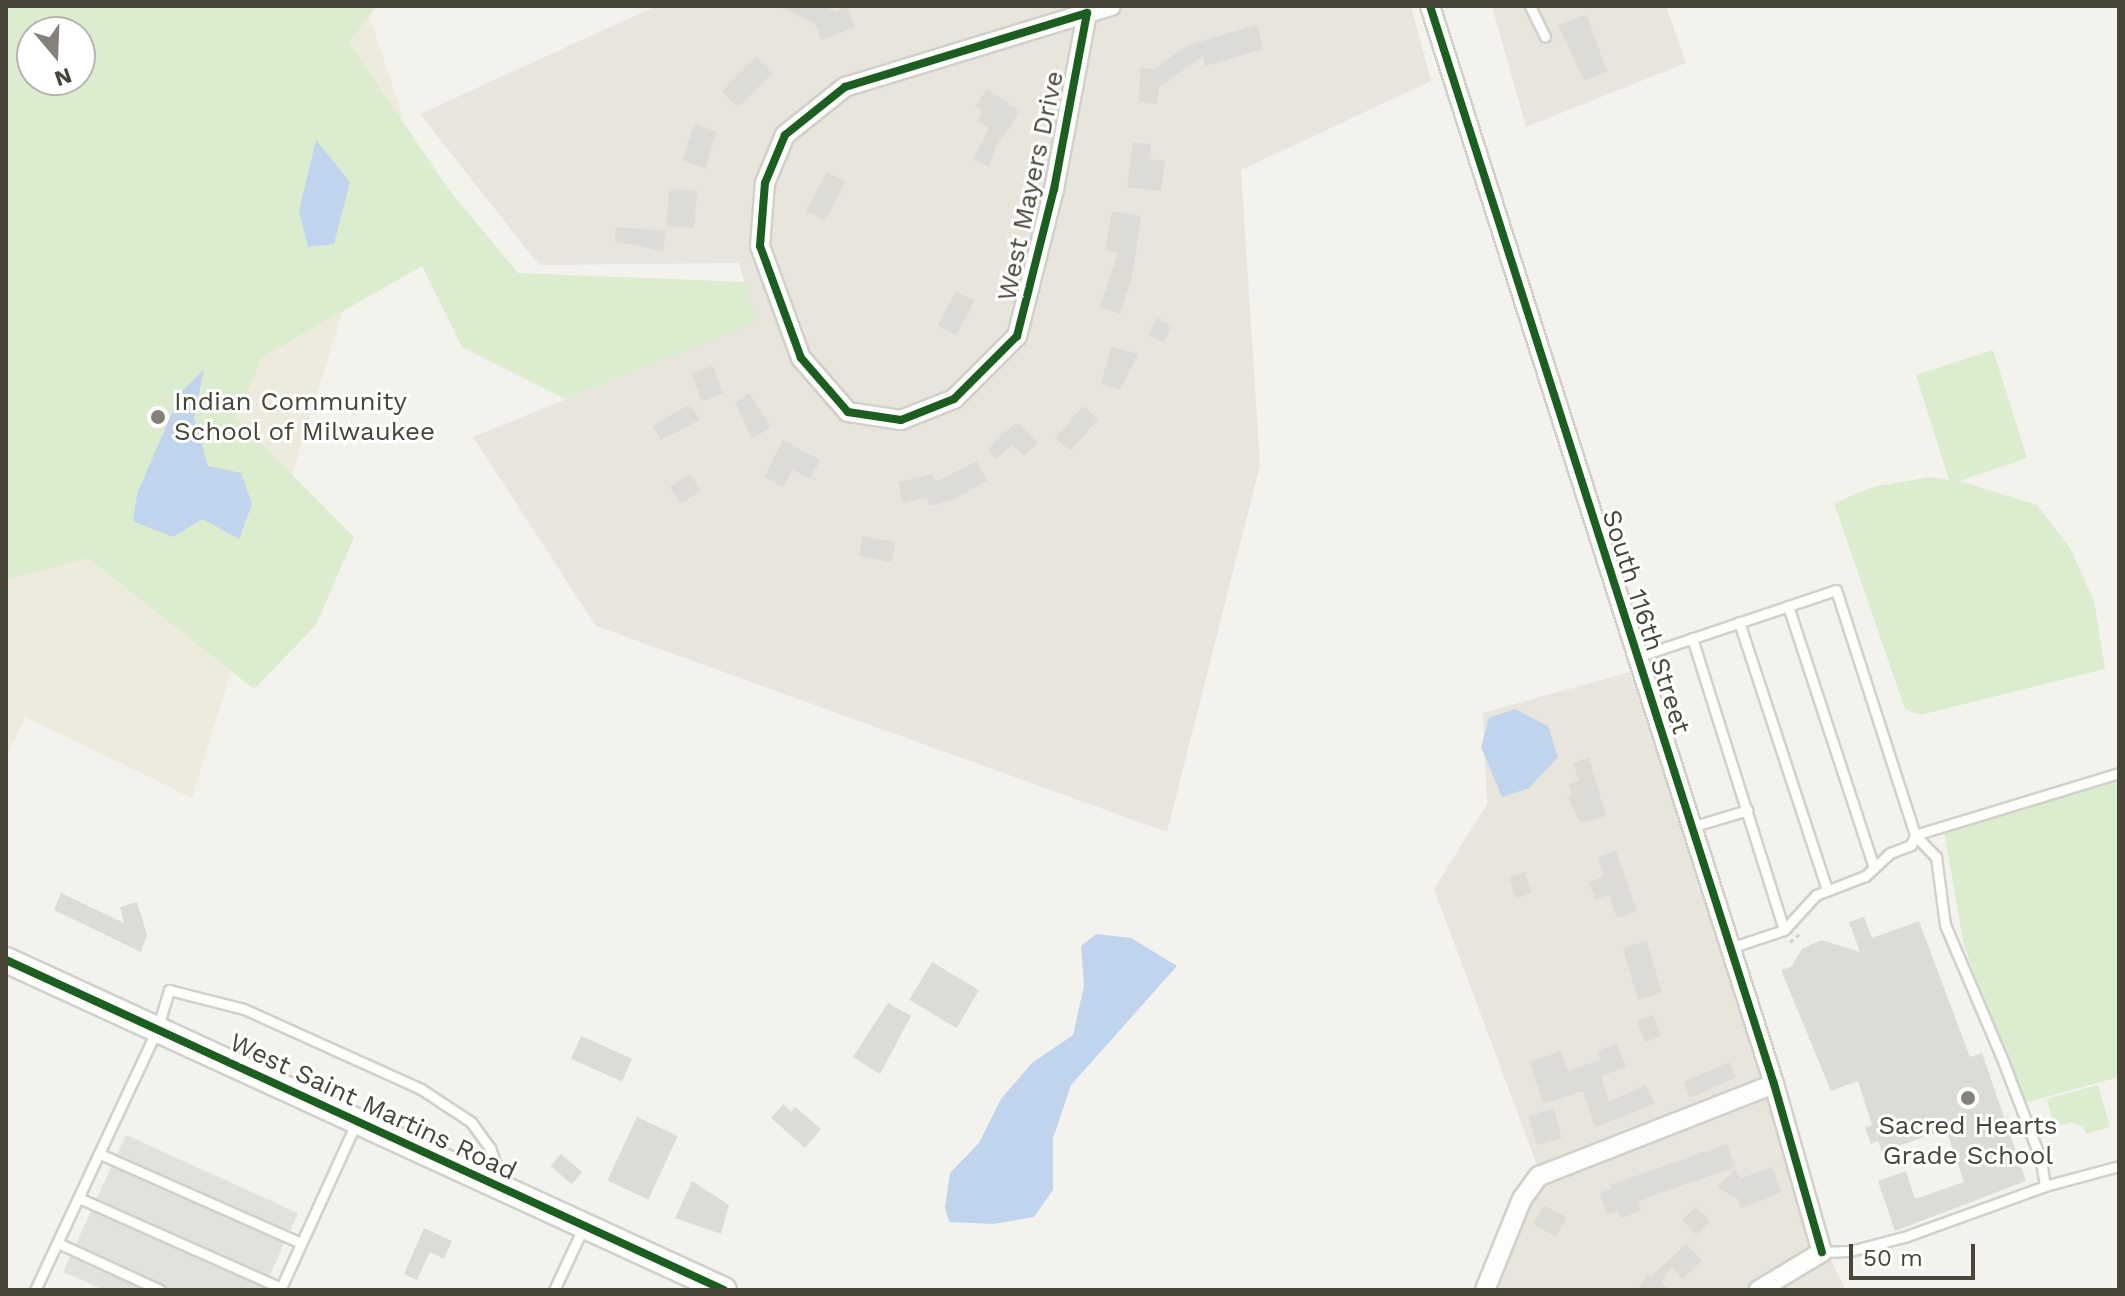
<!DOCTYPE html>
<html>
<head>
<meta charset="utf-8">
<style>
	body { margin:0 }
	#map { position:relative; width:2125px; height:1296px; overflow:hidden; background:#f3f2ed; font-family:"Work Sans",sans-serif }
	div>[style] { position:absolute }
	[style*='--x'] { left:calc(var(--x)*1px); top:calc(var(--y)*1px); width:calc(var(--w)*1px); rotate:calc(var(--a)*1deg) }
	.residential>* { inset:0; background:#e7e5dc }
	.education>* { inset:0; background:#edebdd }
	.green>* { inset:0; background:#dbeccf }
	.parking>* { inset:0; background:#e2e1dd }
	.water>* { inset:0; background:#c1d4ee }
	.building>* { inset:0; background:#dcdbd6; transform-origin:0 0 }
	.path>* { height:3px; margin-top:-1.5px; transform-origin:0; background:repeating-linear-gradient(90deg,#d3d2cc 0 4px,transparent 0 8px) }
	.roads { filter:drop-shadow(2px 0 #d1d0cb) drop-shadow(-2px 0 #d1d0cb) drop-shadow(0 2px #d1d0cb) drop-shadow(0 -2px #d1d0cb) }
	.service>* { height:9px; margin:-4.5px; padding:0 4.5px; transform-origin:4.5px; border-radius:4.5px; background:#fdfdfc }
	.minor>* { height:18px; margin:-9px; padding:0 9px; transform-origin:9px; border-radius:9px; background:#fdfdfc }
	.tertiary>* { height:24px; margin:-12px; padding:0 12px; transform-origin:12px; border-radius:12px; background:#fdfdfc }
	.cycleway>* { height:8px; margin:-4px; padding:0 4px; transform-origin:4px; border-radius:4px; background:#1b5e20 }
	.dots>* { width:22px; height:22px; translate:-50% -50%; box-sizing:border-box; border:4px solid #fff; border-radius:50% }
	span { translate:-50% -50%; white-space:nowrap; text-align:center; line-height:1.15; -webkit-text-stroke:6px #fff; paint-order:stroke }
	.street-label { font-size:26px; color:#494639 }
	.poi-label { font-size:26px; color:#494639 }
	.left { translate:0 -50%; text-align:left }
	.frame { position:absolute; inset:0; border:8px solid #494639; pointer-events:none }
	.north { position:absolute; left:16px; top:16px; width:80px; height:80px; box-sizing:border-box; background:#fff; border:2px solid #b6b5b0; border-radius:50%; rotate:161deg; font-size:22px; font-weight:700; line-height:32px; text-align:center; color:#494639 }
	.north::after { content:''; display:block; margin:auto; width:28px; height:36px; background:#848278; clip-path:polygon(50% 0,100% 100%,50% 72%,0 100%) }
	.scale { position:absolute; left:1849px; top:1244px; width:126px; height:36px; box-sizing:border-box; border:4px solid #494639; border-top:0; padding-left:10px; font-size:24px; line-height:28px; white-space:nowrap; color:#494639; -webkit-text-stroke:6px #fff; paint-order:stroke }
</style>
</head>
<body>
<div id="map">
	<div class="residential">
		<div style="clip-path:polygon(656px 6px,1411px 6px,1431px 81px,1241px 170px,1260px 465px,1167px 832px,596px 626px,473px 437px,755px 322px,739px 263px,539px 265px,420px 114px)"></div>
		<div style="clip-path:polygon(1492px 6px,1666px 6px,1686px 63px,1526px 127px)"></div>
		<div style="clip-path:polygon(1630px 672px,1798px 1194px,1846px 1290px,1496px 1290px,1529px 1199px,1543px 1181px,1434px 889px,1487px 804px,1483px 713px)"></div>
	</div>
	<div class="education">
		<div style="clip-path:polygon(evenodd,6px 6px,366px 6px,403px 117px,192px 798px,25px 717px,6px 758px,6px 6px,32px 32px,80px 32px,80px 80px,32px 80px,32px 32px)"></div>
	</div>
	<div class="green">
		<div style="clip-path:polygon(evenodd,6px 6px,377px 6px,349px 42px,449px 190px,518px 273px,745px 282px,756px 322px,565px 399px,462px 347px,422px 266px,262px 357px,236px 418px,354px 537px,316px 625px,254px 689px,88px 558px,6px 580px,6px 6px,32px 32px,80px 32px,80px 80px,32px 80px,32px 32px)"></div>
		<div style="clip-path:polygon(1993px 350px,2027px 458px,1959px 481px,2037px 505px,2070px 548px,2094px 601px,2105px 669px,1920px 715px,1905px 709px,1834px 503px,1873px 487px,1930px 477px,1949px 480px,1916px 375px)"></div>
		<div style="clip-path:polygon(2119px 778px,2119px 1077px,2024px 1103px,1964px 946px,1944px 831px)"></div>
		<div style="clip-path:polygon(2098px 1085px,2110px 1127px,2086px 1134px,2083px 1127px,2071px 1122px,2054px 1127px,2047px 1099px)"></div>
	</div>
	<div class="parking">
		<div style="clip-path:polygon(126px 1135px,298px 1213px,263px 1290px,104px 1290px,63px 1272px)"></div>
	</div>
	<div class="water">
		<div style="clip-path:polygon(316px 140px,350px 182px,334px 244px,308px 247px,299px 211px)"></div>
		<div style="clip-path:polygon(204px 369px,194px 418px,208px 466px,241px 473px,252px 504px,239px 539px,202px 519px,173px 537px,133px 521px,137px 494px,181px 392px)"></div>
		<div style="clip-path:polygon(1515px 709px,1548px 726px,1558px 757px,1529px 788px,1502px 797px,1481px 747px,1489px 718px)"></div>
		<div style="clip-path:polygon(1096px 934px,1131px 938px,1177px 966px,1071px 1085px,1053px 1138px,1053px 1190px,1034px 1217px,993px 1224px,949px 1222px,945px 1207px,950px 1173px,979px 1143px,1001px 1099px,1032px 1063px,1073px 1035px,1084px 986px,1081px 946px)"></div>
	</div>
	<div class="building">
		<div style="clip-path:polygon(779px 6px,824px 6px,836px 12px,847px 6px,855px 27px,821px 40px,815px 24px)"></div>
		<div style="clip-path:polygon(1587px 15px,1607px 72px,1584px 80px,1558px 25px)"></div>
		<div style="clip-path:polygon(1257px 25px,1263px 49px,1205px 66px,1203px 56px,1159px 87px,1157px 104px,1139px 102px,1140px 68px,1154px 69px,1188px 45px)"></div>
		<div style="left:757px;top:56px;width:23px;height:50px;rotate:45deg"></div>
		<div style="clip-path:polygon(987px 89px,1020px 111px,995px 148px,989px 167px,973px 159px,989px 128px,977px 120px,983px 111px,975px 106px)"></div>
		<div style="left:694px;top:124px;width:24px;height:39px;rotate:17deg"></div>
		<div style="clip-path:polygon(1133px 142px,1151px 144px,1149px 159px,1165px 161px,1161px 191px,1127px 187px)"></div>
		<div style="left:827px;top:172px;width:21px;height:44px;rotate:28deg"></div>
		<div style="left:669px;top:189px;width:28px;height:37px;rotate:4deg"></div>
		<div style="clip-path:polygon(1112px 211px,1141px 216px,1132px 277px,1120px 314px,1100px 307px,1118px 252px,1105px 250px)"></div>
		<div style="clip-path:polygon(616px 227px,665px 231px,663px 251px,615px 241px)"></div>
		<div style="left:956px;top:291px;width:21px;height:39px;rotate:28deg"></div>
		<div style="left:1157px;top:318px;width:17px;height:19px;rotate:28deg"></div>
		<div style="clip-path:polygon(1111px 347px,1138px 354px,1120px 390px,1101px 384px)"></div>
		<div style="left:713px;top:366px;width:29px;height:23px;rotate:70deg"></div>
		<div style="clip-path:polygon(749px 393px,771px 427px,752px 439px,735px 403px)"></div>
		<div style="clip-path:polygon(690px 404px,700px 420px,661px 440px,653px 426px)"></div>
		<div style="left:1083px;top:406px;width:20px;height:42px;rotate:41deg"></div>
		<div style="clip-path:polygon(1014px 424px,1021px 424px,1038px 443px,1023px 456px,1013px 445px,996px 459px,987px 448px)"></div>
		<div style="clip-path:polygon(783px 440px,820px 460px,810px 479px,793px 469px,783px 487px,764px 477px)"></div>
		<div style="clip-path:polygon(977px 461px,987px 481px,952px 500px,929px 506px,927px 497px,903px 503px,898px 482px,933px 474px,935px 482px)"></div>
		<div style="left:690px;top:474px;width:20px;height:24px;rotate:57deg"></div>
		<div style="left:863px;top:536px;width:33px;height:20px;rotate:12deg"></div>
		<div style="clip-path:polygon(1589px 758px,1606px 816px,1581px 823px,1567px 796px,1572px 795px,1569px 784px,1579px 781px,1573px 763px)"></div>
		<div style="clip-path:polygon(1616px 851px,1637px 911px,1617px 918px,1609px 895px,1595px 899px,1589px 882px,1604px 876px,1598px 857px)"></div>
		<div style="left:1525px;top:872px;width:22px;height:17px;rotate:72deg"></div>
		<div style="clip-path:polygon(61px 893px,124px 923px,120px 907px,137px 902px,147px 935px,141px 952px,54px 910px)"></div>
		<div style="clip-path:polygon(1864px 917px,1872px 938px,1919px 921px,1970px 1057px,1982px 1053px,2026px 1181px,1895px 1231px,1878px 1181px,1906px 1171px,1915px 1199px,1964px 1182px,1946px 1129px,1882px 1152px,1878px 1141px,1871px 1144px,1865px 1127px,1872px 1125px,1858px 1081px,1831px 1091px,1781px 970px,1791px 967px,1802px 949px,1821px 940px,1860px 952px,1849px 922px)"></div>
		<div style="left:1647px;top:941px;width:54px;height:25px;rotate:74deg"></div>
		<div style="left:932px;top:962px;width:55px;height:44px;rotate:31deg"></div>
		<div style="clip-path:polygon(888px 1003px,911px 1016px,880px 1074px,853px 1057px)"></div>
		<div style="left:1653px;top:1015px;width:23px;height:17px;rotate:70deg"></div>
		<div style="left:581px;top:1036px;width:56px;height:25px;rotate:24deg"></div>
		<div style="clip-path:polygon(1617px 1044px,1626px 1067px,1601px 1076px,1609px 1102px,1646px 1085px,1655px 1104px,1595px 1127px,1583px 1091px,1543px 1104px,1530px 1062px,1561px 1051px,1568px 1071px,1600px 1060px,1597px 1052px)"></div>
		<div style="left:1729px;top:1062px;width:17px;height:50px;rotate:66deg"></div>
		<div style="clip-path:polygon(783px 1104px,791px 1112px,795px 1107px,821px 1129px,805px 1148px,771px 1118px)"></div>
		<div style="left:1554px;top:1109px;width:30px;height:26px;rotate:75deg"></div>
		<div style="left:637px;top:1117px;width:45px;height:70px;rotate:25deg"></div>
		<div style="clip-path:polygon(1727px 1144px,1735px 1167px,1638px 1201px,1641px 1211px,1621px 1218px,1618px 1211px,1607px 1215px,1600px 1193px,1613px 1189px,1610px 1185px)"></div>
		<div style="left:561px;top:1154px;width:28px;height:16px;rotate:41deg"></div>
		<div style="clip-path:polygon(1772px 1167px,1781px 1192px,1741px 1208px,1738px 1199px,1717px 1187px,1736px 1169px,1740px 1179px)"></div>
		<div style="clip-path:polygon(692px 1181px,729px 1205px,721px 1234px,675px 1218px)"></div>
		<div style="left:1544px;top:1205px;width:26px;height:22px;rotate:29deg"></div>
		<div style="left:1696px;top:1207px;width:21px;height:19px;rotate:47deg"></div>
		<div style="clip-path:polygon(424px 1228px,452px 1241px,444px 1259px,430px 1252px,417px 1280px,404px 1274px)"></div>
		<div style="clip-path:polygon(1686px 1244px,1702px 1261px,1683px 1279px,1671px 1267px,1661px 1283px,1672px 1290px,1637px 1290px,1647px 1274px,1651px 1277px)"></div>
	</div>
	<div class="path">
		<div style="--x:1790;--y:942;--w:16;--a:-40"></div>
	</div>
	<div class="roads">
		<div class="service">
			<div style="--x:1530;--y:6;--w:34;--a:64"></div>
			<div style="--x:1788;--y:606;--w:275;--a:71.8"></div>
			<div style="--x:1739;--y:622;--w:281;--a:71.8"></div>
			<div style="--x:1692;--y:638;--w:306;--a:72.5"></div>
			<div style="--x:1637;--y:657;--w:210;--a:-18.6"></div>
			<div style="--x:1836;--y:590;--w:257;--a:72.1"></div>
			<div style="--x:1915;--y:835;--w:11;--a:112"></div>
			<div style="--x:1911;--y:845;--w:22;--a:159"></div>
			<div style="--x:1890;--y:853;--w:34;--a:137"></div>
			<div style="--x:1865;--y:876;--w:53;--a:158.8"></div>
			<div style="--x:1816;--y:895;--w:47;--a:132.4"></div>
			<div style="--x:1784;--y:930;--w:57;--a:161.6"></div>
			<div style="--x:1691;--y:827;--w:59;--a:-16.6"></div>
			<div style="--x:100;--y:1154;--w:220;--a:23.9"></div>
			<div style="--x:2045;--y:1186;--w:77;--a:-15.1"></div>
			<div style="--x:79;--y:1198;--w:221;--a:24"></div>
			<div style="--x:58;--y:1243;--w:112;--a:24.7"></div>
			<div style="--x:1822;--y:1252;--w:28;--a:-2"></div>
			<div style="--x:1850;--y:1251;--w:59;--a:-14.7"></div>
			<div style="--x:1907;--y:1236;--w:147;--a:-19.9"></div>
			<div style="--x:2045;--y:1186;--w:26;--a:-99"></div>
			<div style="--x:2041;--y:1160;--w:111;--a:-111"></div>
			<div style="--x:2001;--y:1056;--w:142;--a:-113.1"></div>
			<div style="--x:1945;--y:925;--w:69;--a:-97.5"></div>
			<div style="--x:1936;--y:857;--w:30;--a:-134"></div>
			<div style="--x:1915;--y:835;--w:213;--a:-16.9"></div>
			<div style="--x:35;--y:1290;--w:287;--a:-64.9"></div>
			<div style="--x:157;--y:1030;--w:42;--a:-73.3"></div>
			<div style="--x:169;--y:990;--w:77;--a:14.2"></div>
			<div style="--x:244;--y:1009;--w:194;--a:24.3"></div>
			<div style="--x:421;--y:1089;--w:60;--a:33.4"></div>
			<div style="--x:471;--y:1122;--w:32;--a:54"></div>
			<div style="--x:490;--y:1148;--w:36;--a:71"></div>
			<div style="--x:280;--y:1290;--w:183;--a:-65.5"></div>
			<div style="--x:554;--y:1290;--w:68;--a:-64.9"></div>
		</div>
		<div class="minor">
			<div style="--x:1430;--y:6;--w:1132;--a:72.3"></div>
			<div style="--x:1774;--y:1084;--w:175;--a:74.1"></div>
			<div style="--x:1822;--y:1252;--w:74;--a:148.9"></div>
			<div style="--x:1087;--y:13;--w:179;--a:100.6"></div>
			<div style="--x:1054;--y:189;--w:152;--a:104.1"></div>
			<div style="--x:1017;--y:336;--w:89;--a:135"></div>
			<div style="--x:954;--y:399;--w:57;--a:158.4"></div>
			<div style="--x:901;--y:420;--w:54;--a:-171.4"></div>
			<div style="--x:848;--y:412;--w:72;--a:-131"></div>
			<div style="--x:801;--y:358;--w:119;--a:-110.1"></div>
			<div style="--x:760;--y:246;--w:63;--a:-85.5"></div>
			<div style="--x:765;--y:183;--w:52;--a:-67.4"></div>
			<div style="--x:785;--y:135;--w:77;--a:-38.7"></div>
			<div style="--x:845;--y:87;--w:253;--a:-17"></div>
			<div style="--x:1087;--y:13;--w:25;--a:-16"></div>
			<div style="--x:1485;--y:1290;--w:98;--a:-67.9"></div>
			<div style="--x:1522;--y:1199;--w:29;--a:-54"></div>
			<div style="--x:1539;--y:1176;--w:252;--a:-21.4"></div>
		</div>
		<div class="tertiary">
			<div style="--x:6;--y:960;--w:790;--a:24.68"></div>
		</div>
	</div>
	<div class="cycleway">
		<div style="--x:1430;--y:6;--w:1132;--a:72.3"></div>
		<div style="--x:1774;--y:1084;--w:175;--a:74.1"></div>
		<div style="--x:1087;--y:13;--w:179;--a:100.6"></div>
		<div style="--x:1054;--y:189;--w:152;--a:104.1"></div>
		<div style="--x:1017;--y:336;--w:89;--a:135"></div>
		<div style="--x:954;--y:399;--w:57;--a:158.4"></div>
		<div style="--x:901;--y:420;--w:54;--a:-171.4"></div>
		<div style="--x:848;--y:412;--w:72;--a:-131"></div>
		<div style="--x:801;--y:358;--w:119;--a:-110.1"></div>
		<div style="--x:760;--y:246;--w:63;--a:-85.5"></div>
		<div style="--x:765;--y:183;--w:52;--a:-67.4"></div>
		<div style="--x:785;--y:135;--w:77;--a:-38.7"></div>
		<div style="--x:845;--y:87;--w:253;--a:-17"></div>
		<div style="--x:6;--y:960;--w:790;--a:24.68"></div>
	</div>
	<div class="dots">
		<div style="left:158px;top:417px;background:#848278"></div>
		<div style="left:1968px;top:1098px;background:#848278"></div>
	</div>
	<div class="street-label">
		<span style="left:1031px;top:186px;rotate:-78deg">West Mayers Drive</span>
		<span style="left:1646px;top:622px;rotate:72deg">South 116th Street</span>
		<span style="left:373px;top:1107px;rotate:25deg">West Saint Martins Road</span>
	</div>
	<div class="poi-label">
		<span class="left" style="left:174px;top:417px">Indian Community<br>School of Milwaukee</span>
		<span style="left:1968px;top:1141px">Sacred Hearts<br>Grade School</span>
	</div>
	<div class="frame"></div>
	<div class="north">N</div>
	<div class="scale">50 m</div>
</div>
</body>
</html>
